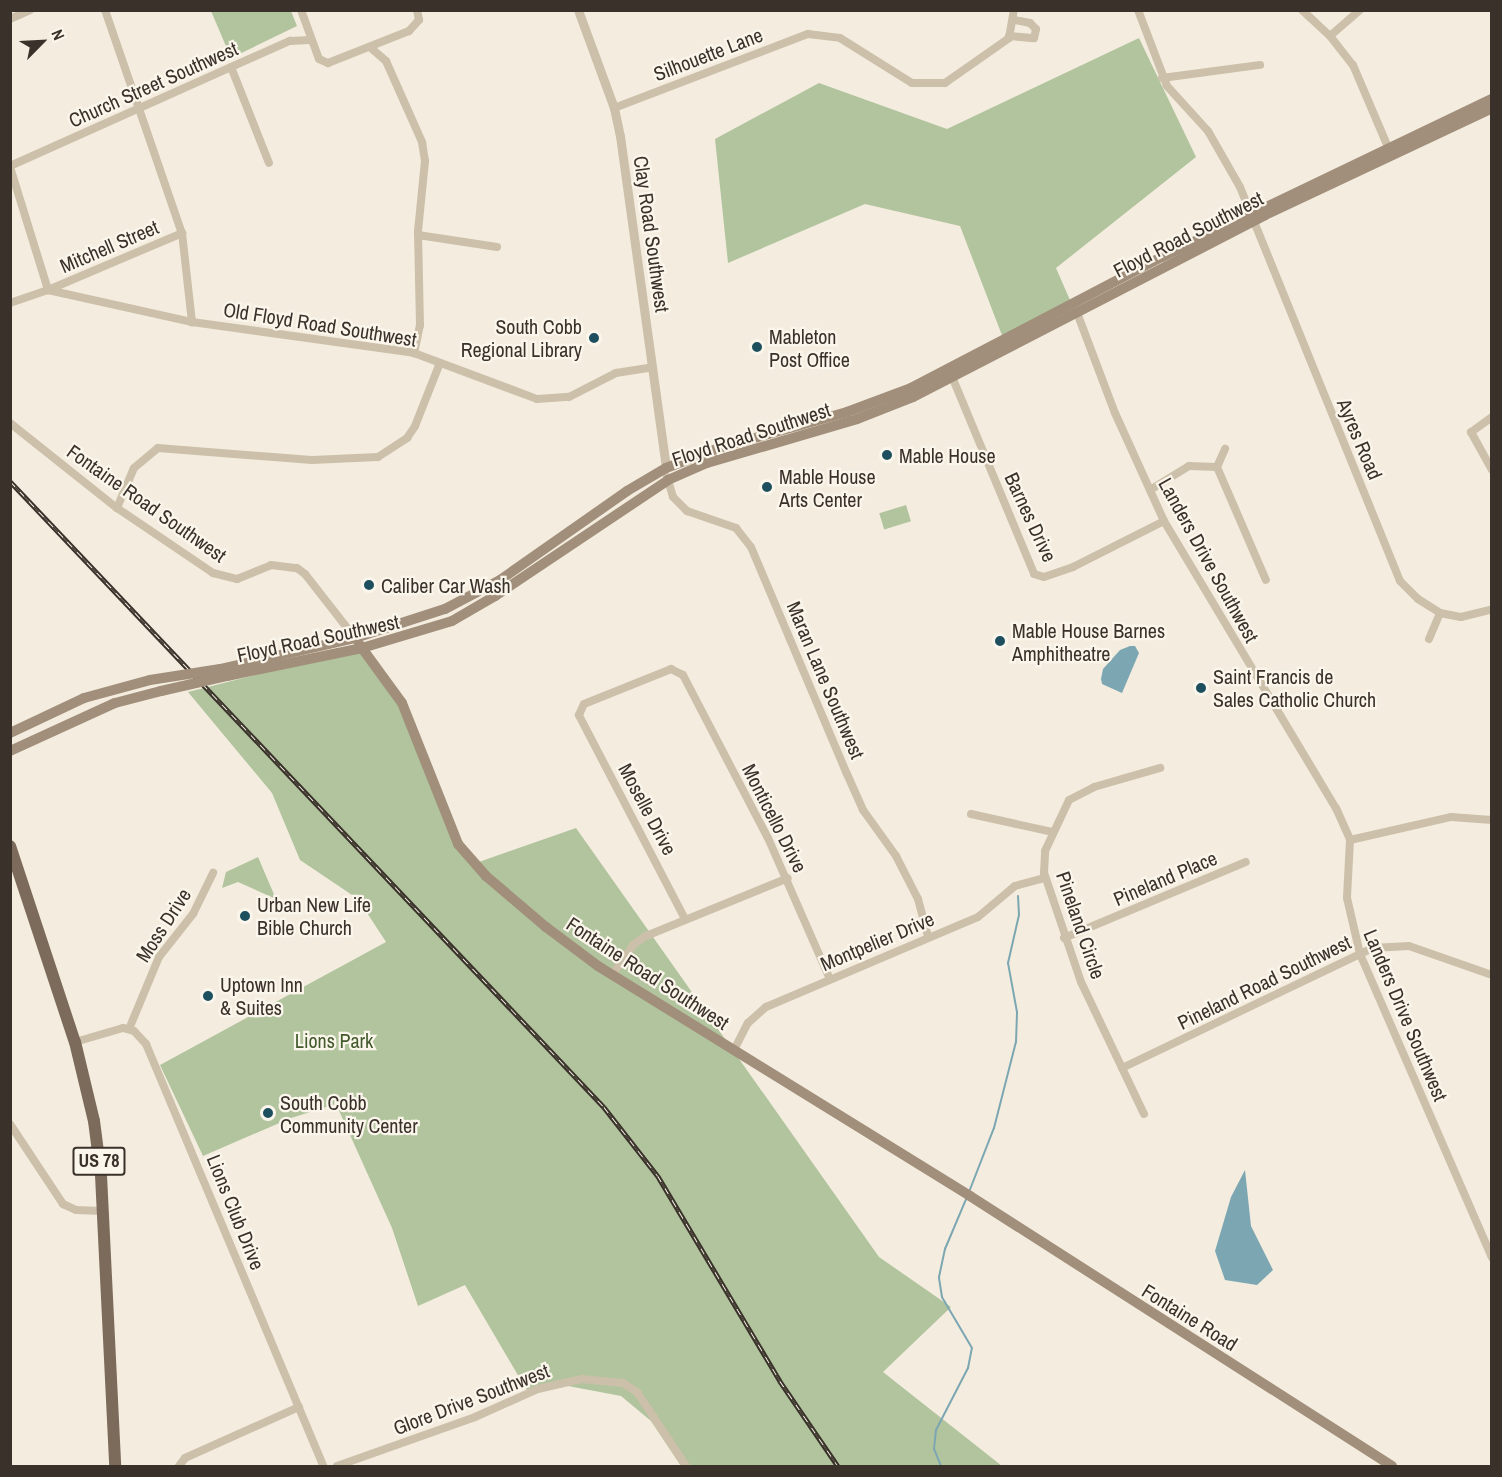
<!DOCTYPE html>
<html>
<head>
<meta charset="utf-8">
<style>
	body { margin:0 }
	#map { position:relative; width:1502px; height:1477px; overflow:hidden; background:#f4eddf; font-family:"Archivo Narrow",sans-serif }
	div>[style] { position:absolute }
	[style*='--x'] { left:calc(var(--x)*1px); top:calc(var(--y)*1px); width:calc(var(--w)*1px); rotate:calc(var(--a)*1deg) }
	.green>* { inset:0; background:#b1c49e; transform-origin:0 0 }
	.water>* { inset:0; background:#7ca7b2 }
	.stream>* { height:2px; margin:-1px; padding:0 1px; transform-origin:1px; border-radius:1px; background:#7ca7b2 }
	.minor>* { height:8px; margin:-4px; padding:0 4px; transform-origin:4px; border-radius:4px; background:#cdc0aa }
	.tertiary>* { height:9px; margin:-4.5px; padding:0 4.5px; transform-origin:4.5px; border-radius:4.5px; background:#cdc0aa }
	.secondary>* { height:10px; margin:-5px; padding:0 5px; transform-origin:5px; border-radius:5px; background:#a18f7b }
	.primary>* { height:12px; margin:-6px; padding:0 6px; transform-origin:6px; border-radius:6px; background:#7c6b5a }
	.rail>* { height:4.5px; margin-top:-2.25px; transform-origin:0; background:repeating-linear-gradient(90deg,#fbf6ec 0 7px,#3a312a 0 14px); box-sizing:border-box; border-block:2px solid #3a312a }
	.secondary-bridge>* { height:10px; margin:-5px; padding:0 5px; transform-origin:5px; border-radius:5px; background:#a18f7b }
	.dots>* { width:16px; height:16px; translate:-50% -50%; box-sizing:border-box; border:3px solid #fbf6ec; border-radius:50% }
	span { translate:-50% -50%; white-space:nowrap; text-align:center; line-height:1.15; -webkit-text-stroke:4.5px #fbf6ec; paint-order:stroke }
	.shield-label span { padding:2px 4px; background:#fbf6ec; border:2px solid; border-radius:4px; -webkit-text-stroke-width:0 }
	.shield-label { font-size:18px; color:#3a312a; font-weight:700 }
	.street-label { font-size:20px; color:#3a312a }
	.poi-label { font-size:20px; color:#3a312a }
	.right { translate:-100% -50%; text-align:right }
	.left { translate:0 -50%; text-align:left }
	.park-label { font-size:20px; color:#425a2c }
	.frame { position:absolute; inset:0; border:12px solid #3a312a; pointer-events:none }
	.north { position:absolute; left:12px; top:12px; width:60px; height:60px; -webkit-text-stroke:4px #fbf6ec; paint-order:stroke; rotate:66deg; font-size:16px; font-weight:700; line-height:24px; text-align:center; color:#3a312a }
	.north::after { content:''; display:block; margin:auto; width:21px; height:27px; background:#3a312a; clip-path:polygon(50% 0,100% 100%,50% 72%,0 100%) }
</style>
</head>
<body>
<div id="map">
	<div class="green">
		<div style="clip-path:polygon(211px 11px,291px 11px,297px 26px,231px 58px)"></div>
		<div style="clip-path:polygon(1139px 38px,1196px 157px,1056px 268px,1077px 316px,1008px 351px,960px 226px,865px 204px,728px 263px,715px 139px,819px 83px,947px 129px)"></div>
		<div style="left:906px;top:505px;width:17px;height:28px;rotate:73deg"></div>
		<div style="clip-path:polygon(361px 648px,379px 668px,428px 766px,449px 823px,476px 863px,576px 828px,879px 1257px,951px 1307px,883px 1372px,1002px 1466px,681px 1466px,651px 1421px,621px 1396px,568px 1386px,529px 1394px,465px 1285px,418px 1306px,392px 1228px,336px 1104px,291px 1118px,203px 1156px,160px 1065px,386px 942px,358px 899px,300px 860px,272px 793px,188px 692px)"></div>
		<div style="clip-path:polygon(258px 857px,276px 899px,238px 882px,222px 888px,226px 872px)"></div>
	</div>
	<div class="water">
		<div style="clip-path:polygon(1130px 646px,1135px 646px,1139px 653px,1122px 693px,1102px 684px,1101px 679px,1103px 669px,1120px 650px)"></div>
		<div style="clip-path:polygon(1245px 1170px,1251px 1226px,1273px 1270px,1257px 1285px,1225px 1280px,1215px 1251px,1231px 1197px)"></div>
	</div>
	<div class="stream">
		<div style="--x:969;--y:1192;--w:69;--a:-68.7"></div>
		<div style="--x:994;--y:1128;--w:89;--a:-75.7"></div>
		<div style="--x:1016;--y:1042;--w:30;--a:-88"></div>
		<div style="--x:1017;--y:1012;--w:50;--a:-100.4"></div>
		<div style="--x:1008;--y:963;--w:49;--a:-77.1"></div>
		<div style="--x:1019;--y:915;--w:19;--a:-93"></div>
		<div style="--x:941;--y:1466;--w:18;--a:-112"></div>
		<div style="--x:934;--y:1449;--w:19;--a:-84"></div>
		<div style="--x:936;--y:1430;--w:70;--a:-62.7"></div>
		<div style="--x:968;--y:1368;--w:20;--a:-79"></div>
		<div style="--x:972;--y:1348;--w:59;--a:-120.5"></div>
		<div style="--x:942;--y:1297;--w:20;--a:-99"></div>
		<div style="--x:939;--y:1277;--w:29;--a:-78"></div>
		<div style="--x:945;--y:1249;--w:56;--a:-67.1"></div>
	</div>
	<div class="minor">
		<div style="--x:105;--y:10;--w:236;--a:71"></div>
		<div style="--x:182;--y:233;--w:90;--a:83.6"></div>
		<div style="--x:301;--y:10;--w:52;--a:69.8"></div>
		<div style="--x:319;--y:59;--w:10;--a:24"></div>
		<div style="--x:328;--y:63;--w:87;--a:-21.6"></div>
		<div style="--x:409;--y:31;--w:15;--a:-48"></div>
		<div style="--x:419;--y:20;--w:10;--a:-101"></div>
		<div style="--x:1138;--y:10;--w:81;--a:69.1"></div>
		<div style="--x:1167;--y:86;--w:61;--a:47.7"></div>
		<div style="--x:1208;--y:131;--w:64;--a:60.3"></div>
		<div style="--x:1240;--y:187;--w:425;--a:67.9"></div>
		<div style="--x:1400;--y:581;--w:25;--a:45"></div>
		<div style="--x:1418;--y:599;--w:26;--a:32"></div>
		<div style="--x:1440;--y:613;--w:21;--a:11"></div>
		<div style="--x:1461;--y:617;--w:32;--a:-14"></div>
		<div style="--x:1302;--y:10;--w:38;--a:43"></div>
		<div style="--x:1330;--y:36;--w:40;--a:-41"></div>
		<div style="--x:10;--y:19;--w:22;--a:-24"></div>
		<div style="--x:1009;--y:36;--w:25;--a:5"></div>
		<div style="--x:1034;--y:38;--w:9;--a:-77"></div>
		<div style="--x:1036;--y:29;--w:8;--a:-135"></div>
		<div style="--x:1030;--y:23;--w:16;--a:-169"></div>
		<div style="--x:1330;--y:36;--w:37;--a:52"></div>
		<div style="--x:1353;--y:65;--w:89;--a:66.9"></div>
		<div style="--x:371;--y:48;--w:20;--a:41"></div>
		<div style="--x:386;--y:61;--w:89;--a:66"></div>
		<div style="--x:422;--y:142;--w:19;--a:81"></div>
		<div style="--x:425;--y:161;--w:70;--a:95.7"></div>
		<div style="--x:418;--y:231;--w:94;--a:88.8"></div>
		<div style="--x:420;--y:325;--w:29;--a:102"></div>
		<div style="--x:231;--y:67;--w:103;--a:68.4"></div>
		<div style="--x:1162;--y:78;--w:99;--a:-7.6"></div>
		<div style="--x:614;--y:108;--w:208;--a:-20.9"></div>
		<div style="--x:808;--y:34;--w:32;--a:7"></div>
		<div style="--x:840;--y:38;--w:85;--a:32"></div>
		<div style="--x:912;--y:83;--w:33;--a:0"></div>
		<div style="--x:945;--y:83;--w:78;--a:-35.1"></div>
		<div style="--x:1009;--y:38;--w:28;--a:-80"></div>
		<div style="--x:10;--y:166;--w:307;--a:-24.1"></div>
		<div style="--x:290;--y:41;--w:20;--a:-3"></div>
		<div style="--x:10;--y:167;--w:129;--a:72.8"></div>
		<div style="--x:48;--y:290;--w:146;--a:-23"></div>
		<div style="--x:418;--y:235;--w:80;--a:8.6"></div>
		<div style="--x:10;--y:303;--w:40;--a:-18.9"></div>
		<div style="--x:48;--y:290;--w:148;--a:12.5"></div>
		<div style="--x:192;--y:322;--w:224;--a:7.9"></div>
		<div style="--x:414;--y:353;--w:131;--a:20.5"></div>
		<div style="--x:537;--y:399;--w:32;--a:-4"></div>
		<div style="--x:569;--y:397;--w:53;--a:-27.1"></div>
		<div style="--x:616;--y:373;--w:37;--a:-9"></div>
		<div style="--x:1076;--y:310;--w:110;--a:69.3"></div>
		<div style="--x:1115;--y:413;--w:119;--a:65.6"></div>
		<div style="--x:1164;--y:521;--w:335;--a:59.1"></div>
		<div style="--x:1336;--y:808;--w:35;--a:66"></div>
		<div style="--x:1350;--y:840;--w:58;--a:93"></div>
		<div style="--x:1347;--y:898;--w:57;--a:76.9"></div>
		<div style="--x:1360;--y:954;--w:331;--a:66.5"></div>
		<div style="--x:953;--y:379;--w:211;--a:67.4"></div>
		<div style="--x:1034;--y:574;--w:10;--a:17"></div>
		<div style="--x:1044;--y:577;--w:31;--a:-19"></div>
		<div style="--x:1073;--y:567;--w:102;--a:-26.8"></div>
		<div style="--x:1492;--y:417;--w:26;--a:144"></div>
		<div style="--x:1471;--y:432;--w:43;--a:61.1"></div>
		<div style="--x:10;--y:423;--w:137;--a:38.5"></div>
		<div style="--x:117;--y:508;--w:116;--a:34.1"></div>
		<div style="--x:213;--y:573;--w:25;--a:14"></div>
		<div style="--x:237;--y:579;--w:37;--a:-22"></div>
		<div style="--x:271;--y:565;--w:26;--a:7"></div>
		<div style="--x:297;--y:568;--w:10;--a:37"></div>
		<div style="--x:305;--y:574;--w:81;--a:52"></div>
		<div style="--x:1217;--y:467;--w:20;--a:-66"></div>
		<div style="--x:667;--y:477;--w:21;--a:73"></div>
		<div style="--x:673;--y:497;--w:20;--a:45"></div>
		<div style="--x:687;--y:511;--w:52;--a:19.1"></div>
		<div style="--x:736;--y:528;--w:24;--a:52"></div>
		<div style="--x:751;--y:547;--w:246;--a:67.1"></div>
		<div style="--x:847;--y:774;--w:39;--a:66"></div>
		<div style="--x:863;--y:810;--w:57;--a:54.3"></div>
		<div style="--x:896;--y:856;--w:48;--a:62.9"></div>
		<div style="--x:918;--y:899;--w:39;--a:75"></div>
		<div style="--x:1150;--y:490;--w:46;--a:-31.6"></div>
		<div style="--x:1189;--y:466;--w:28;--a:2"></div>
		<div style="--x:1217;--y:467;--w:123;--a:66.6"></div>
		<div style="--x:117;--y:508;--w:43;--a:-67"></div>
		<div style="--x:134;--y:468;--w:31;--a:-40"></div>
		<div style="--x:158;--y:448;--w:154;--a:4.5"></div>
		<div style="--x:312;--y:460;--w:66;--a:-2.6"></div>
		<div style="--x:378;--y:457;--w:35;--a:-33"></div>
		<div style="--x:407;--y:438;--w:14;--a:-56"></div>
		<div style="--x:415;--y:426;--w:68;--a:-68.4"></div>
		<div style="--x:1429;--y:639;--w:28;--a:-67"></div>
		<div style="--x:971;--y:814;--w:83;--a:12.5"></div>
		<div style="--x:1350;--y:840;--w:104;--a:-12.8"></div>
		<div style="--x:1451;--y:817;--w:41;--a:4.2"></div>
		<div style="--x:685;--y:919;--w:230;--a:-117.5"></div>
		<div style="--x:579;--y:715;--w:12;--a:-66"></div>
		<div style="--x:584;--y:704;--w:94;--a:-21.9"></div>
		<div style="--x:671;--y:669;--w:13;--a:27"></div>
		<div style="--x:683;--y:675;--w:184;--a:62.5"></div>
		<div style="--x:768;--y:838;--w:154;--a:66.3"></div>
		<div style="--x:1064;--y:938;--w:197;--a:-22.7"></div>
		<div style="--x:613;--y:974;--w:35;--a:-55"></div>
		<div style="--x:633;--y:945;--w:16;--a:-35"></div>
		<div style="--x:646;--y:936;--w:153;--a:-22.2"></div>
		<div style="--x:129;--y:1029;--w:78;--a:-67.4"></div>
		<div style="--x:159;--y:957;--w:55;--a:-51.7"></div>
		<div style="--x:193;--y:914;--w:46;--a:-64"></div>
		<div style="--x:75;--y:1042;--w:50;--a:-16.3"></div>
		<div style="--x:123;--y:1028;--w:11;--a:15"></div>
		<div style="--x:134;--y:1031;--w:18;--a:47"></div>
		<div style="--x:146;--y:1044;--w:458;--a:67.2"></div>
		<div style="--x:734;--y:1050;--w:30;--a:-63"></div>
		<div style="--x:748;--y:1023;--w:24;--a:-42"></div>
		<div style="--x:766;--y:1007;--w:230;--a:-23"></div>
		<div style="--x:978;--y:917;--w:48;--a:-40"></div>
		<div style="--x:1015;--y:886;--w:30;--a:-15"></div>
		<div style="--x:1122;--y:1068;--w:277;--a:-25.6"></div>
		<div style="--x:1372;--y:948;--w:37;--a:-3"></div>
		<div style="--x:1409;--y:946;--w:88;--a:19.3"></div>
		<div style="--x:1144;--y:1114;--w:146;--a:-115.5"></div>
		<div style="--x:1081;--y:982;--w:115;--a:-108.7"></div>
		<div style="--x:1044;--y:873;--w:22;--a:-87"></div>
		<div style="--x:1045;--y:851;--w:56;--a:-64.8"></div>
		<div style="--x:1069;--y:800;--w:28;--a:-27"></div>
		<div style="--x:1094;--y:787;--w:69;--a:-16.1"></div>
		<div style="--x:10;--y:1124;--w:96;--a:56.5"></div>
		<div style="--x:63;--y:1204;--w:14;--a:25"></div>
		<div style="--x:76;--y:1210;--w:26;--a:2"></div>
		<div style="--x:179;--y:1466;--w:10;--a:-53"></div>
		<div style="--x:185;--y:1458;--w:125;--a:-24.1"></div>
		<div style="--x:337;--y:1466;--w:146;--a:-19.5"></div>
		<div style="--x:475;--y:1417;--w:69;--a:-24"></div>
		<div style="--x:538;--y:1389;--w:44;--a:-13.1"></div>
		<div style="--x:581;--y:1379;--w:42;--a:5.4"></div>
		<div style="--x:623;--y:1383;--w:17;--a:33"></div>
		<div style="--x:637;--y:1392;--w:89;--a:56.5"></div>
	</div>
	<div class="tertiary">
		<div style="--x:578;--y:10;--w:104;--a:69.8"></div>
		<div style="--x:614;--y:108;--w:29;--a:78"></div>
		<div style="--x:620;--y:136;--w:335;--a:82.1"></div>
	</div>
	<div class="secondary">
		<div style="--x:359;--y:644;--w:73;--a:53.9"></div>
		<div style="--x:402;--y:703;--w:152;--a:68.3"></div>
		<div style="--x:458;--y:844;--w:43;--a:48.8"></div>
		<div style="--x:486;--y:876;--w:79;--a:40.4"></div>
		<div style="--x:546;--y:927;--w:65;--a:36.9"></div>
		<div style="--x:598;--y:966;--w:437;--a:31.7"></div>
		<div style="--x:970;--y:1196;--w:501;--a:32.61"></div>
		<div style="--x:220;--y:669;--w:139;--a:-12.9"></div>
		<div style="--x:355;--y:638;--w:95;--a:-17.9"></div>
		<div style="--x:445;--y:609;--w:62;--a:-27.8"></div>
		<div style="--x:500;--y:580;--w:155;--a:-35"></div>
		<div style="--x:627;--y:491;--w:45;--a:-30.5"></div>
		<div style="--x:666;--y:468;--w:57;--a:-20.7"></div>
		<div style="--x:719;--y:448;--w:133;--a:-15.7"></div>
		<div style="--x:847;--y:412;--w:68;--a:-20.6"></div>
		<div style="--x:911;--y:388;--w:283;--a:-27.6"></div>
		<div style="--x:1162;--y:257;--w:366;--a:-25.6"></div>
		<div style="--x:227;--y:676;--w:138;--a:-11.7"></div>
		<div style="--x:362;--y:648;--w:94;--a:-16.7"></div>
		<div style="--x:452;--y:621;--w:50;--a:-30.2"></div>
		<div style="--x:495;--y:596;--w:208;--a:-33.8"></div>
		<div style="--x:668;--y:480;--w:43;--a:-23.6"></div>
		<div style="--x:707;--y:463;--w:156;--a:-16.3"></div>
		<div style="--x:857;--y:419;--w:60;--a:-21.4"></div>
		<div style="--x:913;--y:397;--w:396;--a:-27.3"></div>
		<div style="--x:1265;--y:215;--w:251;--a:-25.2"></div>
		<div style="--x:10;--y:733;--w:82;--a:-25.3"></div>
		<div style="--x:84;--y:698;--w:68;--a:-15.3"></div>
		<div style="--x:10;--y:751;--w:115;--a:-24.6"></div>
		<div style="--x:115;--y:703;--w:48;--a:-14.6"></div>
	</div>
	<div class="primary">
		<div style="--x:10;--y:846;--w:206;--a:71.7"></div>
		<div style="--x:75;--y:1042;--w:81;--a:76.5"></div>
		<div style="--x:94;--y:1121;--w:54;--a:82.6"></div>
		<div style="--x:101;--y:1175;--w:291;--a:87.2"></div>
	</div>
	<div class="rail">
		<div style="--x:10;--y:481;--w:863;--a:46.5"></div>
		<div style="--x:604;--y:1107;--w:88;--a:52"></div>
		<div style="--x:658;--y:1176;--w:239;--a:59.2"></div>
		<div style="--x:780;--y:1381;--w:103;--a:55.7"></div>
	</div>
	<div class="secondary-bridge">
		<div style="--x:150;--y:680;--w:71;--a:-8.9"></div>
		<div style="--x:161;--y:691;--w:68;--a:-12.8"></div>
	</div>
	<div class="dots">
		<div style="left:594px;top:338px;background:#1d4f5e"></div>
		<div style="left:757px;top:347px;background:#1d4f5e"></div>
		<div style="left:887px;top:455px;background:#1d4f5e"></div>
		<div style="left:767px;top:487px;background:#1d4f5e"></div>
		<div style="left:369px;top:585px;background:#1d4f5e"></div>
		<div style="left:1000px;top:641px;background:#1d4f5e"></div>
		<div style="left:1201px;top:688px;background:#1d4f5e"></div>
		<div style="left:245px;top:916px;background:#1d4f5e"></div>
		<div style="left:208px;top:996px;background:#1d4f5e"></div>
		<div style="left:268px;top:1113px;background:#1d4f5e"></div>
	</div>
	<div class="shield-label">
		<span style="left:99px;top:1161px">US 78</span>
	</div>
	<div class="street-label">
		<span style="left:708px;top:54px;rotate:-21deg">Silhouette Lane</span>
		<span style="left:153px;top:84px;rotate:-24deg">Church Street Southwest</span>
		<span style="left:652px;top:234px;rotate:82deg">Clay Road Southwest</span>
		<span style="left:1188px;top:234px;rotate:-27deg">Floyd Road Southwest</span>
		<span style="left:109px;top:246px;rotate:-23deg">Mitchell Street</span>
		<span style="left:320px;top:324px;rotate:9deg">Old Floyd Road Southwest</span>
		<span style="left:751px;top:434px;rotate:-18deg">Floyd Road Southwest</span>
		<span style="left:1360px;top:439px;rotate:67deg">Ayres Road</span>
		<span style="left:147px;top:503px;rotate:35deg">Fontaine Road Southwest</span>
		<span style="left:1031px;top:517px;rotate:65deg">Barnes Drive</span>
		<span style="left:1209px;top:560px;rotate:61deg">Landers Drive Southwest</span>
		<span style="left:318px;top:638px;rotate:-12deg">Floyd Road Southwest</span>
		<span style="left:826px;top:680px;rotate:67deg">Maran Lane Southwest</span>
		<span style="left:648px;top:809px;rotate:62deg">Moselle Drive</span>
		<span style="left:775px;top:818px;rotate:63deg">Monticello Drive</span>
		<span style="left:1165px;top:878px;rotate:-23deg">Pineland Place</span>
		<span style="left:163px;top:925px;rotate:-57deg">Moss Drive</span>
		<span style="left:1081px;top:925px;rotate:71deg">Pineland Circle</span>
		<span style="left:877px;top:941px;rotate:-23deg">Montpelier Drive</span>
		<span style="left:648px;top:973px;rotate:33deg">Fontaine Road Southwest</span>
		<span style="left:1264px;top:982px;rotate:-26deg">Pineland Road Southwest</span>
		<span style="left:1406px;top:1015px;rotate:67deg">Landers Drive Southwest</span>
		<span style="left:236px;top:1212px;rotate:68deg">Lions Club Drive</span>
		<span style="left:1190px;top:1317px;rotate:32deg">Fontaine Road</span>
		<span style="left:471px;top:1399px;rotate:-21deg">Glore Drive Southwest</span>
	</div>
	<div class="poi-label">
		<span class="right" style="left:582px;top:338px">South Cobb<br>Regional Library</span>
		<span class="left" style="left:769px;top:348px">Mableton<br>Post Office</span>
		<span class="left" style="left:899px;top:455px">Mable House</span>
		<span class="left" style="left:779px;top:488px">Mable House<br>Arts Center</span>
		<span class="left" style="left:381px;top:585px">Caliber Car Wash</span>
		<span class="left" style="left:1012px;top:642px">Mable House Barnes<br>Amphitheatre</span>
		<span class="left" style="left:1213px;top:688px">Saint Francis de<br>Sales Catholic Church</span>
		<span class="left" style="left:257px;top:916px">Urban New Life<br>Bible Church</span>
		<span class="left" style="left:220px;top:996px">Uptown Inn<br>&amp; Suites</span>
		<span class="left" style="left:280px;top:1114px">South Cobb<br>Community Center</span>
	</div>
	<div class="park-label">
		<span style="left:334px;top:1040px">Lions Park</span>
	</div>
	<div class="frame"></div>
	<div class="north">N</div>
</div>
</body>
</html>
